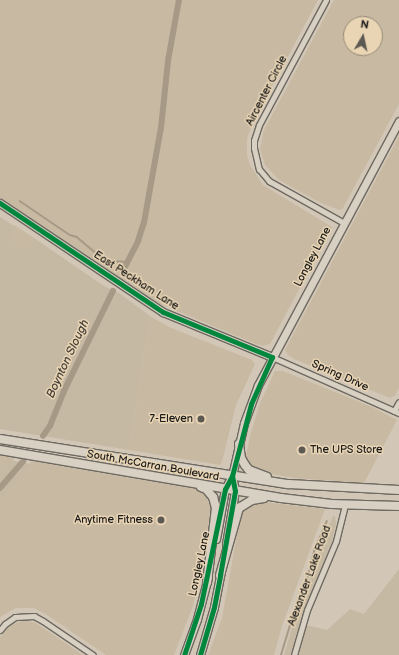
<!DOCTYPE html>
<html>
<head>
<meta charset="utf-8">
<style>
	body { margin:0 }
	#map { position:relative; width:399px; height:655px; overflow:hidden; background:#d2c7b6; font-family:"Balsamiq Sans",sans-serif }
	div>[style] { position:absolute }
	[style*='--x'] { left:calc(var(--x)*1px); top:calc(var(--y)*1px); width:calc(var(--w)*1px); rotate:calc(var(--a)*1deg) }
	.built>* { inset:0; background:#c8b9a3 }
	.green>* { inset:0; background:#c6b9a3 }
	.stream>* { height:1.5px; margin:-0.75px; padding:0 0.75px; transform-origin:0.75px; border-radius:0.75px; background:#a69a87 }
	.canal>* { height:5.5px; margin:-2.75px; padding:0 2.75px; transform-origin:2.75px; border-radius:2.75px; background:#a69a87 }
	.roads { filter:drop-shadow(1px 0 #6e6961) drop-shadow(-1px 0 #6e6961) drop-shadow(0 1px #6e6961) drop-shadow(0 -1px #6e6961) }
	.street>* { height:5px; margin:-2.5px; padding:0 2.5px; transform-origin:2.5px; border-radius:2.5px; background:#d7d0c3 }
	.secondary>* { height:7px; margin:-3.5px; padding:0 3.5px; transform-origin:3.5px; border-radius:3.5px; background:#d7d0c3 }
	.primary>* { height:8px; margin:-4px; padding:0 4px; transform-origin:4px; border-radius:4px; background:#d7d0c3 }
	.cycleway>* { height:5px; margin:-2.5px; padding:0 2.5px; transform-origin:2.5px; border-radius:2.5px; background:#00873e }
	.dots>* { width:11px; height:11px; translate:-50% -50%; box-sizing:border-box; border:2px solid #e9d5b4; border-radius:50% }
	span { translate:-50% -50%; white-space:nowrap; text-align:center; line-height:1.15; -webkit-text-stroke:3px #e9d5b4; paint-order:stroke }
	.street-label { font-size:11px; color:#1c1c1c }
	.poi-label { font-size:11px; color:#1c1c1c }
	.right { translate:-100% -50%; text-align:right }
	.left { translate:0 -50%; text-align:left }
	.water-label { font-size:12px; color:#46413a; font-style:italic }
	.north { position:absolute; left:343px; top:16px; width:40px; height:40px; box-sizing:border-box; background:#e9d5b4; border:1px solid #978b77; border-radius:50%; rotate:9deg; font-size:11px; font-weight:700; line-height:16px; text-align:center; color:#1c1c1c }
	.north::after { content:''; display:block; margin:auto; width:14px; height:18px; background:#5c5852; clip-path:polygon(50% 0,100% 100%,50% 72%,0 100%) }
</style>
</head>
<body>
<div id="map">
	<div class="built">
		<div style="clip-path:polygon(0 0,318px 0,252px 124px,247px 139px,247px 155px,250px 165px,263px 185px,332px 227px,270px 344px,263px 346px,256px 344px,160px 304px,0 198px)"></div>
		<div style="clip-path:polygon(evenodd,334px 0,399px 0,399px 104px,343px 208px,340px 210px,321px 203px,279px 180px,265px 165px,260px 149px,264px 130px,334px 0,351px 24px,375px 24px,375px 48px,351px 48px,351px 24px)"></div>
		<div style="clip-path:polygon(399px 136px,399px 388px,395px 396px,390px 398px,294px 359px,288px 355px,285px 350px)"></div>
		<div style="clip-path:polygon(14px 225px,34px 238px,24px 252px,12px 241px)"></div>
		<div style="clip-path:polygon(150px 316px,169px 327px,252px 360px,255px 364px,236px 405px,222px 462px,220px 465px,129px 450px)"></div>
		<div style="clip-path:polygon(275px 371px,283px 371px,372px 407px,397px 420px,364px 483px,294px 478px,266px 473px,249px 464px,246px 457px,250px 436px,260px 403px)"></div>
		<div style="clip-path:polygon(0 454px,15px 457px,0 475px)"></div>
		<div style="clip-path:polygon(32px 461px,197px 489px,206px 496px,211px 509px,198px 584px,193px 606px,174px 655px,106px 655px,47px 615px,34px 608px,16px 608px,0 617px,0 503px)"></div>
		<div style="clip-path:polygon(264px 502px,325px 509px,282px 626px,274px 655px,208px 655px,222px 618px,241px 513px,249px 505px)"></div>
		<div style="clip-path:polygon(24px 620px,36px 623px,83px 655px,0 655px,0 637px,11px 625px)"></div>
	</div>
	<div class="green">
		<div style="clip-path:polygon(0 217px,14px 226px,12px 241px,24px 251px,34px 238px,104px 286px,119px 293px,150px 316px,129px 450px,0 429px)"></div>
		<div style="clip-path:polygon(9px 460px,31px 464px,0 503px,0 470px)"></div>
		<div style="clip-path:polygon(333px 516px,335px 516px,336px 524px,332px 541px,305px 609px,291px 655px,284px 655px,292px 627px)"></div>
		<div style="clip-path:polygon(399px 569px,399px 655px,299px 655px,306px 625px,327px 630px,350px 609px,364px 614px)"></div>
	</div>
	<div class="stream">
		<div style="--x:20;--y:201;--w:60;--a:34.2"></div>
		<div style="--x:70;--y:235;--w:7;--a:16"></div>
		<div style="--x:77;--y:237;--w:30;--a:40"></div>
		<div style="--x:100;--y:256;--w:12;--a:24"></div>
		<div style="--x:111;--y:261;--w:17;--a:3"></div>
		<div style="--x:281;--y:655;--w:59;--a:-73.1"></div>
		<div style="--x:298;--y:599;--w:21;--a:-65"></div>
		<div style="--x:307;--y:580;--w:32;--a:-76"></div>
		<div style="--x:315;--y:549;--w:30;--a:-67"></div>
	</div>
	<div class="canal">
		<div style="--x:124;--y:269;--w:31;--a:-63"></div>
		<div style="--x:138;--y:241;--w:19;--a:-72"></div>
		<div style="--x:144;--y:223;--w:97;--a:-79.9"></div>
		<div style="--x:161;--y:128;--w:67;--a:-84"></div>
		<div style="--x:168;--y:61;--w:62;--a:-79.8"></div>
		<div style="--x:43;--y:436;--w:12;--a:-55"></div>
		<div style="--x:50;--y:426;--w:38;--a:-68"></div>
		<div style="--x:64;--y:391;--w:111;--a:-63.9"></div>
		<div style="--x:0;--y:488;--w:35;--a:-49"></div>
	</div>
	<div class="roads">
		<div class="street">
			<div style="--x:326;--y:0;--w:142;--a:118.2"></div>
			<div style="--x:259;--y:125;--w:16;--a:108"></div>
			<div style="--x:254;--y:140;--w:8;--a:90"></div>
			<div style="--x:254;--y:148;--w:22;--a:77"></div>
			<div style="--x:259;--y:169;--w:16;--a:50"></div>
			<div style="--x:269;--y:181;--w:86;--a:29.2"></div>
			<div style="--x:272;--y:357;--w:139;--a:23.8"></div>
			<div style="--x:394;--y:411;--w:10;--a:-61"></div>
			<div style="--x:0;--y:630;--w:8;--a:-50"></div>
			<div style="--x:5;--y:624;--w:12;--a:-35"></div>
			<div style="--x:15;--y:617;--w:19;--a:-3"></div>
			<div style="--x:34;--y:616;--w:10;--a:29"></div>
			<div style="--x:43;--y:621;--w:60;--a:34.2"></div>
			<div style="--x:294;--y:655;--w:47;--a:-73.9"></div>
			<div style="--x:307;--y:610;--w:75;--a:-67.2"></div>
			<div style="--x:336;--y:541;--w:38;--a:-76"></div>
		</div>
		<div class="secondary">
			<div style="--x:0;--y:203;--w:196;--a:33.8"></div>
			<div style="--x:163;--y:312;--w:118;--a:22.4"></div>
			<div style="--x:216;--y:539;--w:51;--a:-79.8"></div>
			<div style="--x:225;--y:489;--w:15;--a:-62"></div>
			<div style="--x:232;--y:476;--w:54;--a:-77.2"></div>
			<div style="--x:244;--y:423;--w:40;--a:-69.8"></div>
			<div style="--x:258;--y:385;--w:299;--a:-61.9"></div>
			<div style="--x:226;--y:544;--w:54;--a:-80.4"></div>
			<div style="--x:235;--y:491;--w:15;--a:-101"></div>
			<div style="--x:184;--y:655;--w:38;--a:-70"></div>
			<div style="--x:197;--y:619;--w:43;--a:-75.3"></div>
			<div style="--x:200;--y:655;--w:50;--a:-73.7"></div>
			<div style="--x:214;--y:607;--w:38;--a:-79"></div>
		</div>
		<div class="primary">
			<div style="--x:0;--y:439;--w:292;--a:8.9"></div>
			<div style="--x:289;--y:484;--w:110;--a:3.1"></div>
			<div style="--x:239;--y:444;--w:14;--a:82"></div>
			<div style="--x:241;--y:458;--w:8;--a:60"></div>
			<div style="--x:245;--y:465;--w:6;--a:51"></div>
			<div style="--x:249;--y:470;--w:19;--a:21"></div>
			<div style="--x:0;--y:450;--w:285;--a:9.7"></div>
			<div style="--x:281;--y:498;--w:51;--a:6.7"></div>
			<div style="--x:332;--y:504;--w:67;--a:1.7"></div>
			<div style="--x:201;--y:487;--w:5;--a:22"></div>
			<div style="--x:206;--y:489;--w:11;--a:49"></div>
			<div style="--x:213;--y:497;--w:11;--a:75"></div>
			<div style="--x:216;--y:508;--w:75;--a:96.9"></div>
			<div style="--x:220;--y:575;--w:70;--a:-74.2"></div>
			<div style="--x:239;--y:508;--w:15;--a:-32"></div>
			<div style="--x:252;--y:500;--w:12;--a:-9"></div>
		</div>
	</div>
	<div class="cycleway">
		<div style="--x:0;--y:203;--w:196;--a:33.8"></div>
		<div style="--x:163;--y:312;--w:118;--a:22.4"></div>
		<div style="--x:272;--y:357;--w:51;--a:114.1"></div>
		<div style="--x:251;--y:404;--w:74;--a:104.8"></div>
		<div style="--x:232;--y:476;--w:15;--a:118"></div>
		<div style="--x:225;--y:489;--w:117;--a:101.8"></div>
		<div style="--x:201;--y:604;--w:54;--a:108.4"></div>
		<div style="--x:200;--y:655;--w:50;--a:-73.7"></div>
		<div style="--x:214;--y:607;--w:33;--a:-79"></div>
		<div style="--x:220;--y:575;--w:85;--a:-79.9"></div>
		<div style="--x:235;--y:491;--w:15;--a:-101"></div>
	</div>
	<div class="dots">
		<div style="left:201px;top:419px;background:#5c5852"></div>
		<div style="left:302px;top:450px;background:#5c5852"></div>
		<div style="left:161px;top:520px;background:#5c5852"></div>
	</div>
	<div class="street-label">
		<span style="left:267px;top:91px;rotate:-63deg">Aircenter Circle</span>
		<span style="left:313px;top:257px;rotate:-62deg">Longley Lane</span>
		<span style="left:136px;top:281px;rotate:33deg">East Peckham Lane</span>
		<span style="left:340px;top:376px;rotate:24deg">Spring Drive</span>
		<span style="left:153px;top:466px;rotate:10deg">South McCarran Boulevard</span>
		<span style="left:200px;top:564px;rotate:-78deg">Longley Lane</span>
		<span style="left:310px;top:576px;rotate:-70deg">Alexander Lake Road</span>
	</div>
	<div class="poi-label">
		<span class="right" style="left:193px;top:419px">7-Eleven</span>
		<span class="left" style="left:310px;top:450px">The UPS Store</span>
		<span class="right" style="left:153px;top:520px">Anytime Fitness</span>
	</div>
	<div class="water-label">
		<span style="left:68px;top:359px;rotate:-65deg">Boynton Slough</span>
	</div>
	<div class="north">N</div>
</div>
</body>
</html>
